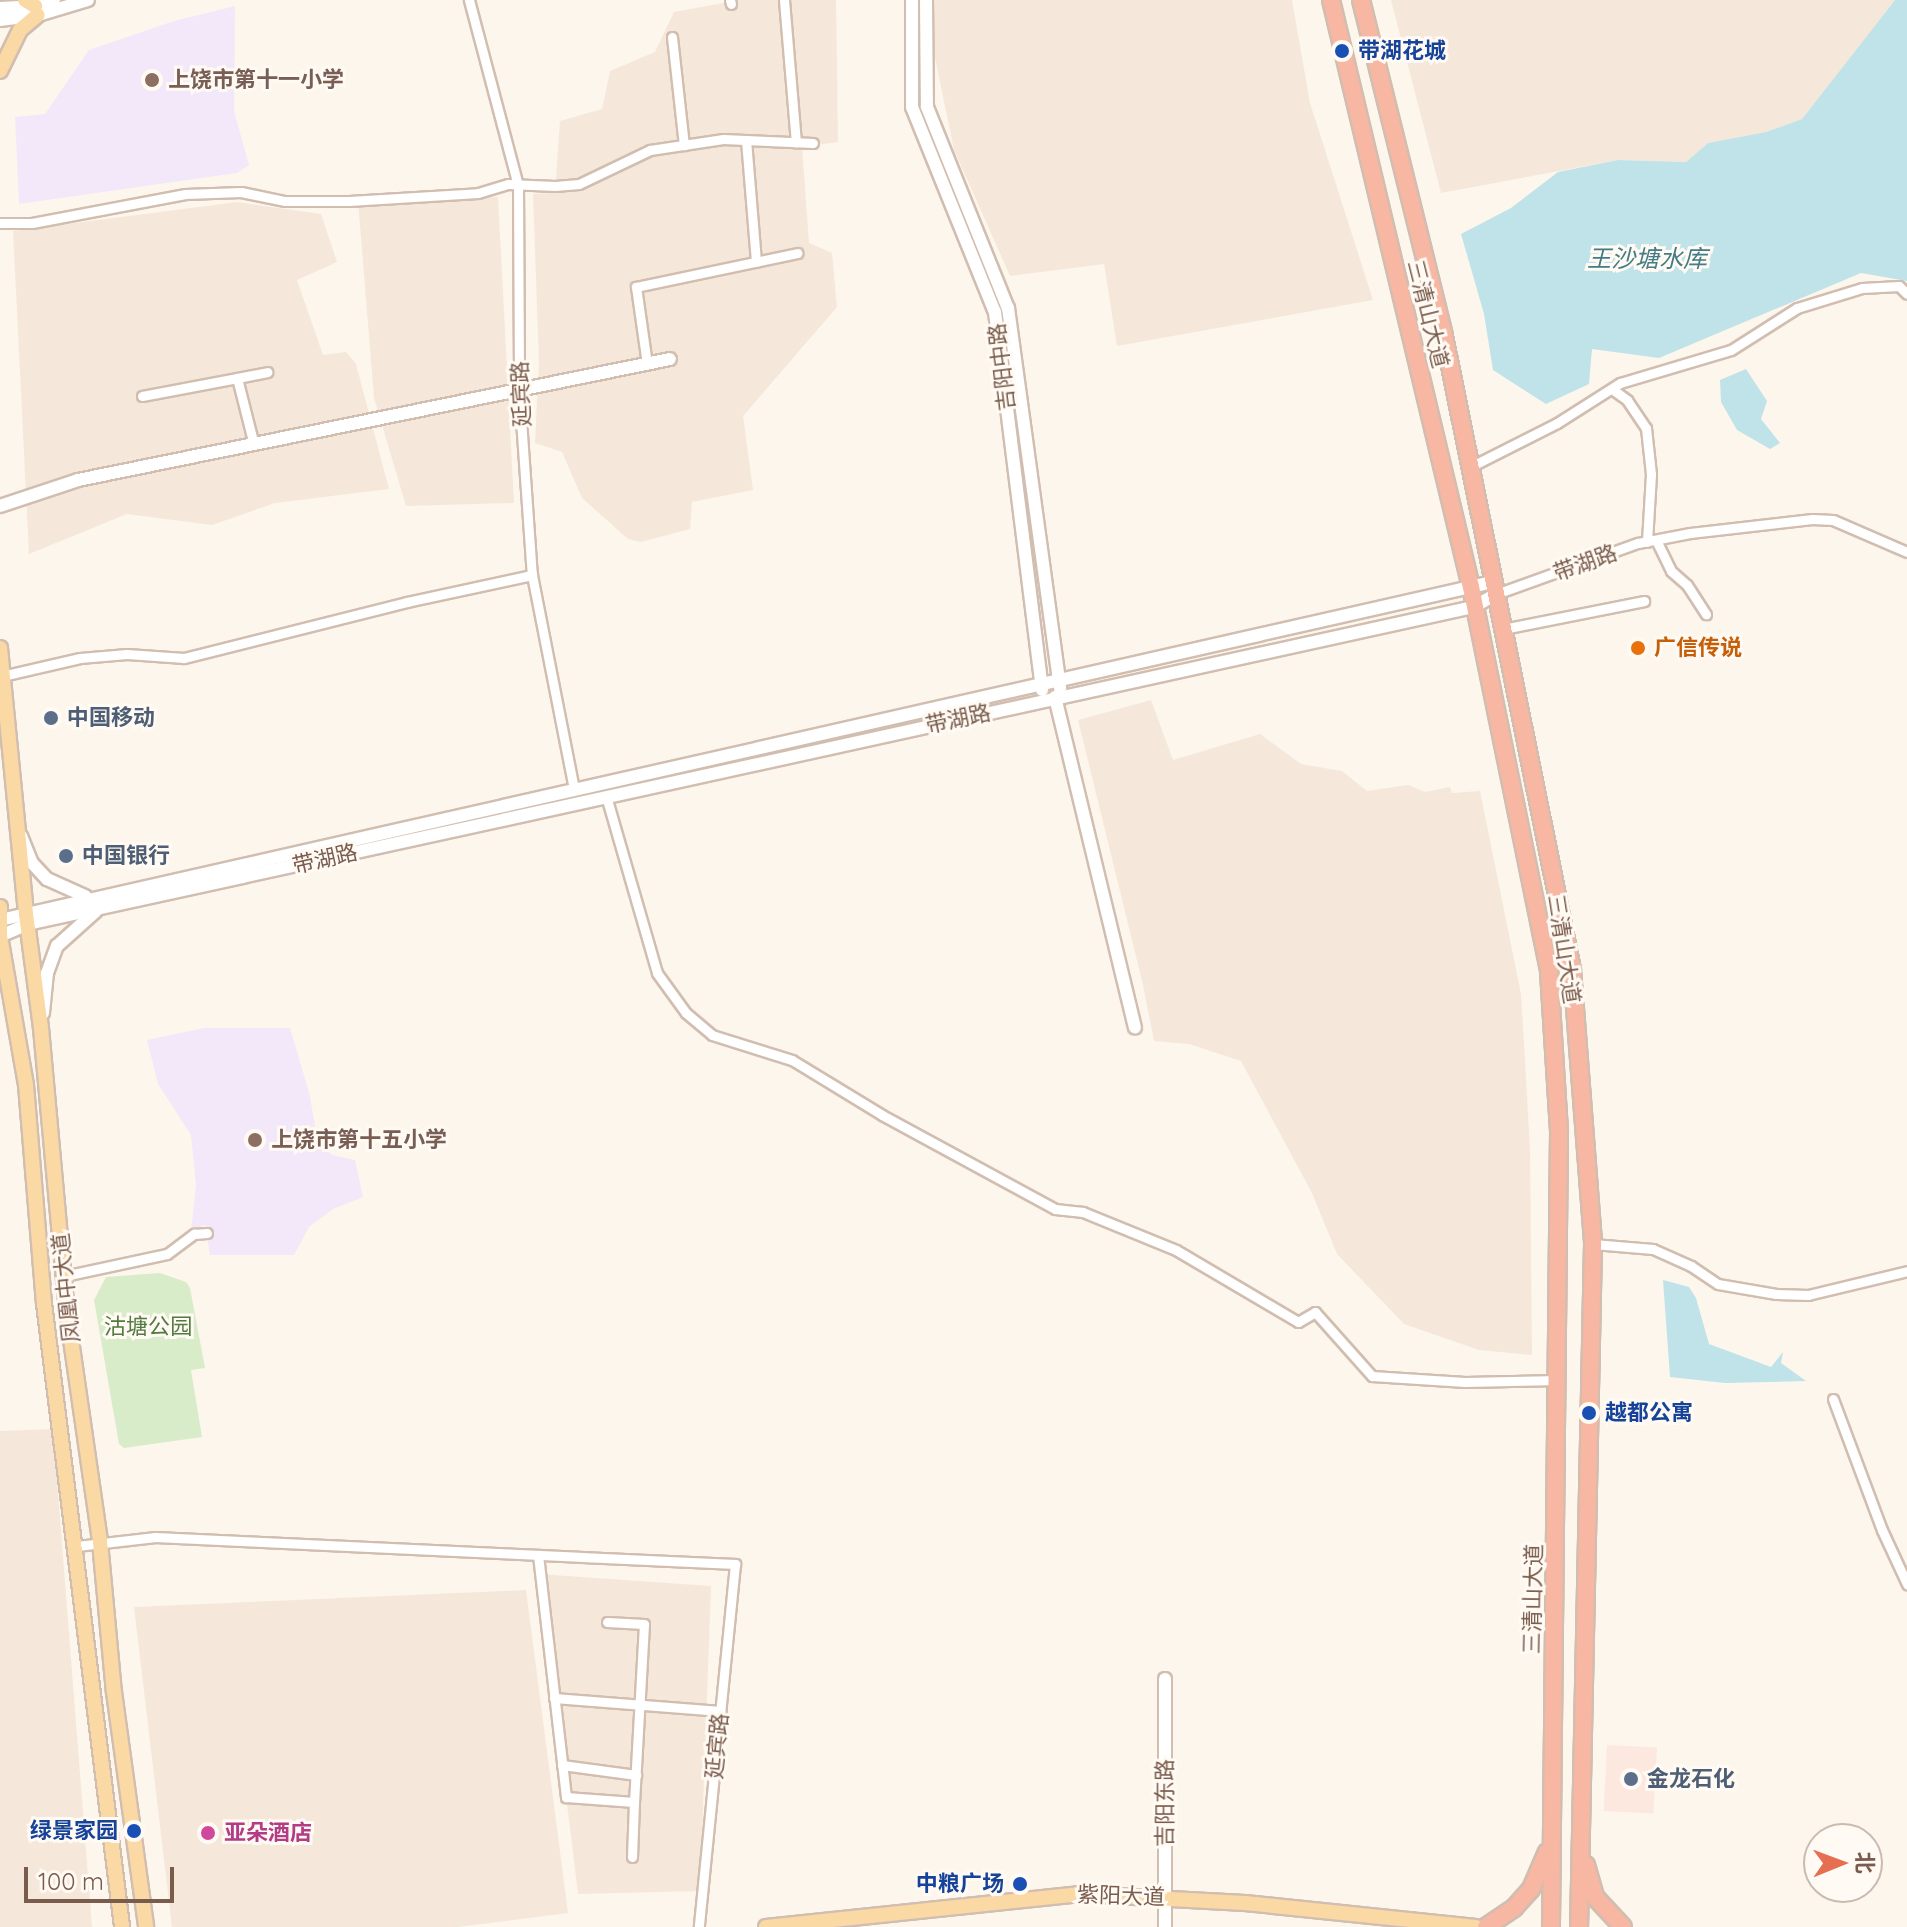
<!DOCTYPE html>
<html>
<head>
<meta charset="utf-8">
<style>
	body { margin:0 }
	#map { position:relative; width:1907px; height:1927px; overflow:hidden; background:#fdf6ec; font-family:Quicksand,"Noto Sans SC",sans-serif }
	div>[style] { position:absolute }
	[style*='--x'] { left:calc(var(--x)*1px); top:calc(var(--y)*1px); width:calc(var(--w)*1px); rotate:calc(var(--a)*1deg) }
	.residential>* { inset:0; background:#f5e8da }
	.commercial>* { inset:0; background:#fde8e0; transform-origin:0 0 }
	.education>* { inset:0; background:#f3e8fa }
	.green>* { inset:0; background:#d8ecc9 }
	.water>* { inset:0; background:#bfe3e8 }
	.roads { filter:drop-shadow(2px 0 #d1beb0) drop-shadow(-2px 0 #d1beb0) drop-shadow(0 2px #d1beb0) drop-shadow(0 -2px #d1beb0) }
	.street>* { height:9px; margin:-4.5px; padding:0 4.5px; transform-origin:4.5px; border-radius:4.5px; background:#fff }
	.secondary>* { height:12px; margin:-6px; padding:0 6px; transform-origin:6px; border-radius:6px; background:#fff }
	.primary>* { height:14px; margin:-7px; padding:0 7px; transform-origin:7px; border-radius:7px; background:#fbd9a5 }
	.highway>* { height:16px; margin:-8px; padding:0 8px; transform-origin:8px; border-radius:8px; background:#f7b7a3 }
	.dots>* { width:22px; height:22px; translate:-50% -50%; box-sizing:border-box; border:4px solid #fffaf3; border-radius:50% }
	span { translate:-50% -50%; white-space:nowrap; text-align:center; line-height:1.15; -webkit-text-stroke:6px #fffaf3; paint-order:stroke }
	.transit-label { font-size:22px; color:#164399; font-weight:700 }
	.left { translate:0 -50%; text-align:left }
	.right { translate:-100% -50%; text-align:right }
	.education-label { font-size:22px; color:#785e54; font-weight:700 }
	.street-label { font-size:22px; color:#7a5c4d }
	.food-label { font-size:22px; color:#c56008; font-weight:700 }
	.service-label { font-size:22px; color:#4e5e75; font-weight:700 }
	.park-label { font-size:22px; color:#537a41 }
	.hotel-label { font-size:22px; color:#b23c85; font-weight:700 }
	.water-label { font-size:24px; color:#437c86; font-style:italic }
	.north { position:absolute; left:1803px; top:1823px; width:80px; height:80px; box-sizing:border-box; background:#fffaf3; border:2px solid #cabbb1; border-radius:50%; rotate:89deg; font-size:22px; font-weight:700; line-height:32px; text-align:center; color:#7a5c4d }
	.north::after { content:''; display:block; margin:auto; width:28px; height:36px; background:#e76f51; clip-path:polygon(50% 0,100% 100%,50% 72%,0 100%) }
	.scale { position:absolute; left:24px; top:1867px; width:150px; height:36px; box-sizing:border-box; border:4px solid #7a5c4d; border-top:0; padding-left:10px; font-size:24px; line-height:28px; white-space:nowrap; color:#7a5c4d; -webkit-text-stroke:6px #fffaf3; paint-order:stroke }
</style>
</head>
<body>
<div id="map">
	<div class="residential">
		<div style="clip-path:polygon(740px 0,836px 0,838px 142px,802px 147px,809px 243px,832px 253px,837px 307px,743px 416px,753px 490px,692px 502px,690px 529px,641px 542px,628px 539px,582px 498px,562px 452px,535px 443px,539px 362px,533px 194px,555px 193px,560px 121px,602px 109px,610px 71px,655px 52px,674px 12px)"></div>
		<div style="clip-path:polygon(932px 0,1292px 0,1310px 103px,1373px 300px,1117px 346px,1104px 264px,1010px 276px,954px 150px,934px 53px)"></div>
		<div style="clip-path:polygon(1391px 0,1895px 0,1802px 119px,1766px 132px,1708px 143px,1686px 162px,1618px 160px,1441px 193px)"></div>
		<div style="clip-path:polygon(498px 197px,514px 503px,406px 506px,374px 398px,358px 200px)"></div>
		<div style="clip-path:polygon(237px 202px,321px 214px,337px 262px,297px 280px,323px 355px,346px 352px,356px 364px,389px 489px,275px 503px,212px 525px,127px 514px,29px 554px,13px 231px)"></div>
		<div style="clip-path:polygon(1151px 700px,1173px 760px,1260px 734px,1301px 764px,1342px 771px,1367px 791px,1408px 785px,1425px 792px,1450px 787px,1452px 793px,1480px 791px,1521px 994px,1530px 1148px,1532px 1355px,1479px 1350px,1404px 1324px,1337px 1254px,1312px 1193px,1241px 1061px,1189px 1044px,1154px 1041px,1143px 985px,1078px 720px)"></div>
		<div style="clip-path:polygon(53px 1429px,92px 1927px,0 1927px,0 1431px)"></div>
		<div style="clip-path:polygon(539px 1574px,711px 1586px,700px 1891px,578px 1894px)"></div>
		<div style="clip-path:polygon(526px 1590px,568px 1913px,458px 1927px,172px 1927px,134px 1607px)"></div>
	</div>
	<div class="commercial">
		<div style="left:1607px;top:1745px;width:50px;height:66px;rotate:3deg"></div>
	</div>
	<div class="education">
		<div style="clip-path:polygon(235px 6px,234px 111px,249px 165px,237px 173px,19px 204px,15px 117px,45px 114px,89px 50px,174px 21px)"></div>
		<div style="clip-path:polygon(204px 1028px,290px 1028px,310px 1096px,318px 1144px,332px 1155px,355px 1160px,363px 1197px,333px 1209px,309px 1227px,294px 1255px,210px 1255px,205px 1225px,191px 1231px,196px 1185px,191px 1135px,158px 1084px,147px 1040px)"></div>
	</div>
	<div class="green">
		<div style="clip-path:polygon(160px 1273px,186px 1282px,190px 1288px,205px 1368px,191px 1370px,202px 1437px,124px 1448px,119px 1444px,94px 1300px,106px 1277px)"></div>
	</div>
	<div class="water">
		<div style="clip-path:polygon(1895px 0,1907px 0,1907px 281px,1861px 273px,1659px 358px,1592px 349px,1589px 384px,1546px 404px,1493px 370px,1484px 314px,1461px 234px,1511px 208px,1558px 172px,1618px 160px,1686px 162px,1708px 143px,1766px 132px,1802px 119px)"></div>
		<div style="clip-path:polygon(1746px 369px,1767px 401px,1761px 419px,1780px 443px,1770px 449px,1737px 430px,1721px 402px,1720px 380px)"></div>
		<div style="clip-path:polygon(1663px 1280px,1689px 1287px,1696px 1298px,1709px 1344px,1771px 1367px,1783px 1352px,1781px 1363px,1806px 1381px,1725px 1383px,1670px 1377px)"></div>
	</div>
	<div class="roads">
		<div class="street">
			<div style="--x:469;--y:0;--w:191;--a:75.2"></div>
			<div style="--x:518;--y:185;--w:206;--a:89.7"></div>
			<div style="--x:519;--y:391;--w:184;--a:86"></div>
			<div style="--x:532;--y:575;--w:219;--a:78.9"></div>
			<div style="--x:730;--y:0;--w:4;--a:76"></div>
			<div style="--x:784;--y:0;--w:143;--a:85.2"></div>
			<div style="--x:672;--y:37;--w:109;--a:83.7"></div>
			<div style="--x:746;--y:140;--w:122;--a:85.3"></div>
			<div style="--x:0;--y:223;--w:32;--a:0"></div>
			<div style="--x:32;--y:223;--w:156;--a:-10.7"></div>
			<div style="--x:185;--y:194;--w:56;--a:-2"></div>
			<div style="--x:241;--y:192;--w:45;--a:11.6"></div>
			<div style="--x:285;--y:201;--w:64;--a:0"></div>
			<div style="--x:349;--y:201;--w:129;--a:-3.5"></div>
			<div style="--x:478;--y:193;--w:31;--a:-17"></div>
			<div style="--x:508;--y:184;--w:47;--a:2.4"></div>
			<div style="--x:555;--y:186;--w:24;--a:-5"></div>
			<div style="--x:579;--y:184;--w:79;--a:-25.6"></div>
			<div style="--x:650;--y:150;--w:74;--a:-8.6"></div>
			<div style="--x:723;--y:139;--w:90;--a:2.5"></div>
			<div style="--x:647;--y:364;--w:78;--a:-98.1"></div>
			<div style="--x:636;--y:287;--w:165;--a:-11.9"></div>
			<div style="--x:237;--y:378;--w:31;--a:-11"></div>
			<div style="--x:1612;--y:389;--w:19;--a:36"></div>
			<div style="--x:1627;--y:400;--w:34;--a:56"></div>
			<div style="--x:1646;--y:428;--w:46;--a:83.8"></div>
			<div style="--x:1651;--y:474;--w:68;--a:93.4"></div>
			<div style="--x:142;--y:396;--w:97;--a:-10.7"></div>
			<div style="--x:237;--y:378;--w:69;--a:75.8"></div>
			<div style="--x:1470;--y:467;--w:97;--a:-26.8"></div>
			<div style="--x:1557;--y:423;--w:75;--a:-32.4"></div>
			<div style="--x:1620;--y:383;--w:116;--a:-16.6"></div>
			<div style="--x:1731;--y:350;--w:78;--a:-32.5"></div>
			<div style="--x:1797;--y:308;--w:68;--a:-17.1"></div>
			<div style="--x:1862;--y:288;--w:37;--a:-3"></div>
			<div style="--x:1899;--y:286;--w:11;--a:45"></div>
			<div style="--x:1656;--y:540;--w:34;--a:64"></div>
			<div style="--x:1671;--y:571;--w:21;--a:41"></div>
			<div style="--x:1687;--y:585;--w:35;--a:57"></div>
			<div style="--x:1496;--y:594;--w:151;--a:-19.8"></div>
			<div style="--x:1638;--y:543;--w:53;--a:-10.9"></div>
			<div style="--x:1690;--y:533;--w:123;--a:-6.5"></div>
			<div style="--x:1812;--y:519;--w:21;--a:3"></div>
			<div style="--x:1833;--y:520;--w:81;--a:23.4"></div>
			<div style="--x:1503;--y:629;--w:144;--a:-11.2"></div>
			<div style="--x:2;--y:676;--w:80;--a:-13"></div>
			<div style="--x:80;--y:658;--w:47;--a:-4.9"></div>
			<div style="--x:127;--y:654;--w:57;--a:4"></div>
			<div style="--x:184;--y:658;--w:230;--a:-14.1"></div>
			<div style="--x:407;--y:602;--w:128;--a:-12.2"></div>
			<div style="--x:606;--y:796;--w:184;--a:73.9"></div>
			<div style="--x:657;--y:973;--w:49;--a:54.1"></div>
			<div style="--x:686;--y:1013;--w:34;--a:40"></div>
			<div style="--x:712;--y:1035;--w:84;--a:17.4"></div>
			<div style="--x:792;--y:1060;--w:105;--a:31.4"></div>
			<div style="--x:882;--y:1115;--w:197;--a:28.5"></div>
			<div style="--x:1055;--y:1209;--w:28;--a:6"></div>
			<div style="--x:1083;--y:1212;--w:100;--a:22.2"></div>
			<div style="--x:1176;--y:1250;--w:142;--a:30.5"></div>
			<div style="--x:1298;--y:1322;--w:20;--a:-30"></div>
			<div style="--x:1315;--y:1312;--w:86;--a:48.3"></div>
			<div style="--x:1372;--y:1376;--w:93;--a:3.7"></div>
			<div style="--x:1465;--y:1382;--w:94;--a:-1.2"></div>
			<div style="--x:1593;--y:1244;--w:60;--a:4.8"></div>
			<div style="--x:1653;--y:1249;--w:42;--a:24.1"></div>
			<div style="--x:1691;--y:1266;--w:32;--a:34"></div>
			<div style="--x:1718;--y:1284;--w:59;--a:9.8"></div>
			<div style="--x:1776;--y:1294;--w:32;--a:2"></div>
			<div style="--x:1808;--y:1295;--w:102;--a:-13.6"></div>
			<div style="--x:64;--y:1276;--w:105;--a:-12.1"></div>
			<div style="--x:167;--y:1254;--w:34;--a:-37"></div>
			<div style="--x:194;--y:1234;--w:13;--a:-4"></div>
			<div style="--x:1833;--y:1399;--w:140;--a:69.5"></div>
			<div style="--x:1882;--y:1530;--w:60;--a:65.2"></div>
			<div style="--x:77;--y:1546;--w:79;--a:-6.6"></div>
			<div style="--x:155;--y:1537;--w:581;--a:2.67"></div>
			<div style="--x:735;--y:1564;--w:365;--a:95.7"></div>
			<div style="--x:538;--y:1555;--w:244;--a:83.4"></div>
			<div style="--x:566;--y:1797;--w:68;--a:4.2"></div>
			<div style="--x:634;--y:1802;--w:55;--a:92.1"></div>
			<div style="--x:607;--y:1622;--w:37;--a:3"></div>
			<div style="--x:644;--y:1624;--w:178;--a:93.2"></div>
			<div style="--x:554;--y:1698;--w:167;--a:4.5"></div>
			<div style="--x:562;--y:1765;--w:75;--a:7.7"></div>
		</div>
		<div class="secondary">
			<div style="--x:912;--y:0;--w:107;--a:90"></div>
			<div style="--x:912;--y:107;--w:221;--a:68"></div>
			<div style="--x:995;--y:312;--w:381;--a:82.9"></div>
			<div style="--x:926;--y:0;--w:107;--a:89.5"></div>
			<div style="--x:927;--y:107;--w:217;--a:68.1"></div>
			<div style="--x:1008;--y:308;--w:385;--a:82.2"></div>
			<div style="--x:0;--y:8;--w:35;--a:-3"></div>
			<div style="--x:35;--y:6;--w:20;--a:-18"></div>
			<div style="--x:0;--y:20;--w:38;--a:-7"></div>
			<div style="--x:38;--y:15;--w:52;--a:-16.7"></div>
			<div style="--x:0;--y:506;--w:82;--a:-18.4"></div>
			<div style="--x:78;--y:480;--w:604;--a:-11.55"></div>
			<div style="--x:1055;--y:697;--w:340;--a:76.4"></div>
			<div style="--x:21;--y:836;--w:29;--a:68"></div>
			<div style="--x:32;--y:863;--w:22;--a:47"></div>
			<div style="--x:47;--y:879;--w:42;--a:24.1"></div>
			<div style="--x:0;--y:920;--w:1531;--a:-12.76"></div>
			<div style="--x:0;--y:936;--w:30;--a:-23"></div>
			<div style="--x:28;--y:924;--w:1480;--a:-12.37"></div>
			<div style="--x:1474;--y:607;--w:26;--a:-31"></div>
			<div style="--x:43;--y:1013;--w:40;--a:-84.3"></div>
			<div style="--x:47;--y:973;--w:29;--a:-70"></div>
			<div style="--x:57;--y:946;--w:52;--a:-41.9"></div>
			<div style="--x:1165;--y:1679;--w:248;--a:90"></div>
		</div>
		<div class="primary">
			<div style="--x:25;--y:0;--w:12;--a:31"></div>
			<div style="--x:0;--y:71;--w:46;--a:-64"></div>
			<div style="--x:20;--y:30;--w:23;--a:-40"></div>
			<div style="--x:0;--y:648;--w:267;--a:84.4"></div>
			<div style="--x:26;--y:914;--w:115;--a:82.5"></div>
			<div style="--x:41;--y:1028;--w:278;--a:84.8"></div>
			<div style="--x:66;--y:1305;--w:239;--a:81.8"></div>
			<div style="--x:100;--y:1542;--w:151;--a:84.7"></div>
			<div style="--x:114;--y:1692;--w:237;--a:82.2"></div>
			<div style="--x:0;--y:907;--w:29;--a:90"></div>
			<div style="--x:0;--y:936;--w:151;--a:80.1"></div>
			<div style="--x:26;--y:1085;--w:219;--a:85.3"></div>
			<div style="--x:44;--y:1303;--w:629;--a:82.87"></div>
			<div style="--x:766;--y:1927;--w:314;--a:-6"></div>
			<div style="--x:1078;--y:1894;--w:167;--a:3.1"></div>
			<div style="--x:1245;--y:1903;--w:232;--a:5.9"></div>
		</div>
		<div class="highway">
			<div style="--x:1331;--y:0;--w:603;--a:76.59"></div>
			<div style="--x:1471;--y:587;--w:393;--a:78.5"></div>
			<div style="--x:1549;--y:972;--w:161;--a:86.4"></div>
			<div style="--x:1559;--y:1133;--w:794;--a:90.58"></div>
			<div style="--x:1361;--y:0;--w:346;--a:76.1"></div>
			<div style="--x:1444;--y:336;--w:646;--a:78.57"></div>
			<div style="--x:1572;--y:969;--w:276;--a:85.6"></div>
			<div style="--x:1593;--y:1244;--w:683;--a:91.17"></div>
			<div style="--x:1586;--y:1865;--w:33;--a:74"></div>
			<div style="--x:1595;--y:1897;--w:41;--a:47"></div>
			<div style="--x:1486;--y:1927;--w:34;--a:-34"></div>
			<div style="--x:1514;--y:1908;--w:25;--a:-48"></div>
			<div style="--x:1531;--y:1889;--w:40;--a:-66.6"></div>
		</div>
	</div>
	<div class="dots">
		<div style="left:1342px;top:51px;background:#1a4fb4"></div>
		<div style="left:152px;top:80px;background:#8d6e63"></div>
		<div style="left:1638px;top:648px;background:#e8710a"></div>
		<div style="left:51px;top:718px;background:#5c6f8a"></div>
		<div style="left:66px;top:856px;background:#5c6f8a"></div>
		<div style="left:255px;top:1140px;background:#8d6e63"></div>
		<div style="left:1589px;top:1413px;background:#1a4fb4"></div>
		<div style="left:1631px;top:1779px;background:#5c6f8a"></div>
		<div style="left:134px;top:1831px;background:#1a4fb4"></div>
		<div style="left:208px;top:1833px;background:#d1479c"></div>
		<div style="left:1020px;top:1884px;background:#1a4fb4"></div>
	</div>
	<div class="transit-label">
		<span class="left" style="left:1358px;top:51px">带湖花城</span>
		<span class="left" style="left:1605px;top:1413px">越都公寓</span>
		<span class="right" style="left:118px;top:1831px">绿景家园</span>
		<span class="right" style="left:1004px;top:1884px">中粮广场</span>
	</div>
	<div class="education-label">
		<span class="left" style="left:168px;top:80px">上饶市第十一小学</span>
		<span class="left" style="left:271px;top:1140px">上饶市第十五小学</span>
	</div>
	<div class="street-label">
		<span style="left:1428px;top:314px;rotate:76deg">三清山大道</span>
		<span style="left:1002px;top:367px;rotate:-97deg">吉阳中路</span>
		<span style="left:521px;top:394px;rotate:-92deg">延宾路</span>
		<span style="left:1585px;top:563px;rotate:-20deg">带湖路</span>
		<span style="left:958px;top:719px;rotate:-12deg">带湖路</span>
		<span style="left:325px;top:859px;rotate:-13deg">带湖路</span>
		<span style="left:1564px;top:949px;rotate:81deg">三清山大道</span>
		<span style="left:66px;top:1288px;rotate:-96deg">凤凰中大道</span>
		<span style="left:1533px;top:1599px;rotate:-89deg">三清山大道</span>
		<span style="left:717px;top:1746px;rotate:-84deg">延宾路</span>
		<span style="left:1165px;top:1803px;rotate:-90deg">吉阳东路</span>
		<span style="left:1121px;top:1896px;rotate:2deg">紫阳大道</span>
	</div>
	<div class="food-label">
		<span class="left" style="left:1654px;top:648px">广信传说</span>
	</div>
	<div class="service-label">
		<span class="left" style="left:67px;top:718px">中国移动</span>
		<span class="left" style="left:82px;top:856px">中国银行</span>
		<span class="left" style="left:1647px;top:1779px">金龙石化</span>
	</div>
	<div class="park-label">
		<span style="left:148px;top:1327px">沽塘公园</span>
	</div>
	<div class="hotel-label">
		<span class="left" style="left:224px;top:1833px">亚朵酒店</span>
	</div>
	<div class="water-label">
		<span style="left:1647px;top:259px">王沙塘水库</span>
	</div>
	<div class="north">北</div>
	<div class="scale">100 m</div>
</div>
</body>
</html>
